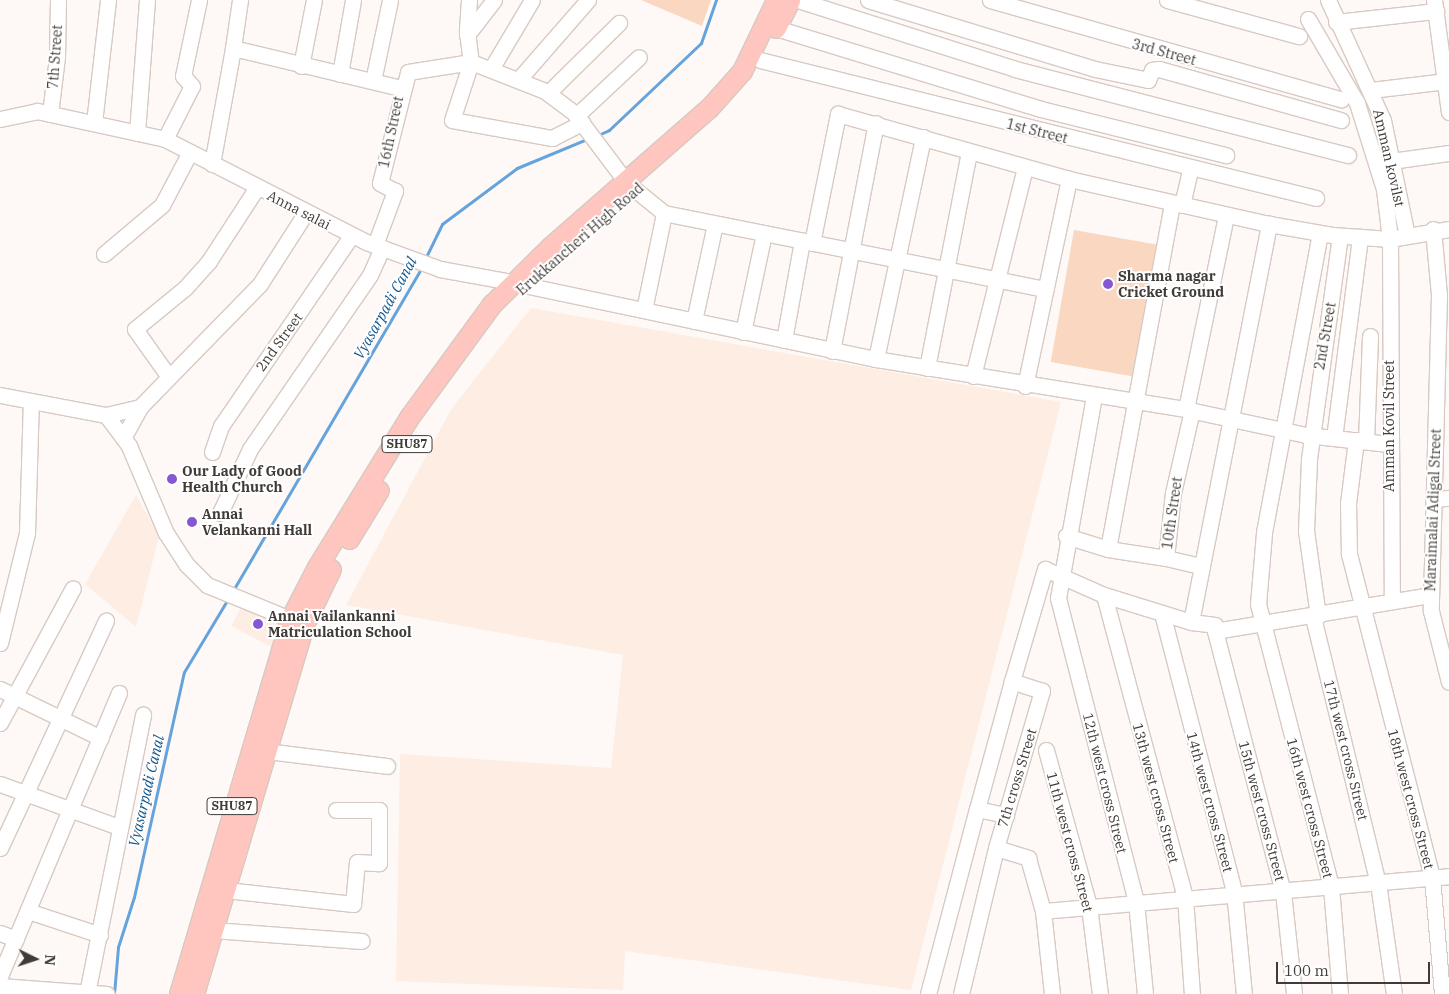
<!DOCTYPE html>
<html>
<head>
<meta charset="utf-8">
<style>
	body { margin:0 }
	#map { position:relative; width:1449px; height:994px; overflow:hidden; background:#fef9f6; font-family:"IBM Plex Serif",serif }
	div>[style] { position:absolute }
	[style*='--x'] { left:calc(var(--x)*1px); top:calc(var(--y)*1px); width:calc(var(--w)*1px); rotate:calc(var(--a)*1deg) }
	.built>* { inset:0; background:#fdede3; transform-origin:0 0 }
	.green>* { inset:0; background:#fad7c1; transform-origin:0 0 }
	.stream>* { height:3px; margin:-1.5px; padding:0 1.5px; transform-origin:1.5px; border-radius:1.5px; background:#65a3dd }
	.roads { filter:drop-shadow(1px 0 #d7cac2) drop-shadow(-1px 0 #d7cac2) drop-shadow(0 1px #d7cac2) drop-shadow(0 -1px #d7cac2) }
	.minor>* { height:15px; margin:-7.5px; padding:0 7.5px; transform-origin:7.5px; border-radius:7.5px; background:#fff }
	.major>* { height:19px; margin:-9.5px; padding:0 9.5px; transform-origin:9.5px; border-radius:9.5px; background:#ffc5bf }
	.dots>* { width:14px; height:14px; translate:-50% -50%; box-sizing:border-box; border:2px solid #fff; border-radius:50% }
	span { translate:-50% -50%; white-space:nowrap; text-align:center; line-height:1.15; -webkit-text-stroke:4px #fff; paint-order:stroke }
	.shield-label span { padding:1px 4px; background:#fff; border:1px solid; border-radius:4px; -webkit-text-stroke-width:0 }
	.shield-label { font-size:12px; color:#403b37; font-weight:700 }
	.street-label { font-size:14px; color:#403b37 }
	.poi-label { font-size:14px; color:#403b37; font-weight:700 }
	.left { translate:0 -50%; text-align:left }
	.water-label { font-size:15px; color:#10568c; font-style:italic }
	.north { position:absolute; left:10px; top:934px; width:50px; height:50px; -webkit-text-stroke:4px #fff; paint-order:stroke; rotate:94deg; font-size:14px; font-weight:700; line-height:20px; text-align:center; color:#403b37 }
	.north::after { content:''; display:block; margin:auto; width:18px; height:22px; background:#403b37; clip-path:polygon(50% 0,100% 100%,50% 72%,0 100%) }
	.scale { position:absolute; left:1276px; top:962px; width:154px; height:22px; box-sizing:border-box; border:2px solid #403b37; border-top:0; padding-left:6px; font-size:15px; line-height:18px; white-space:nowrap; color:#403b37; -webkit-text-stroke:4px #fff; paint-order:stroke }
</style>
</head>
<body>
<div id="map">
	<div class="built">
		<div style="clip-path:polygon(531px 308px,1061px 402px,911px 990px,625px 951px,623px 990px,396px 981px,400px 754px,611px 768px,623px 655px,346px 605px,452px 408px)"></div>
		<div style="clip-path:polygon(136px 495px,159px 536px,136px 627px,85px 584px)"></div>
		<div style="left:244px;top:602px;width:45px;height:27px;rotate:28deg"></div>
	</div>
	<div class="green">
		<div style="clip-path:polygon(641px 0,711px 0,702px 26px)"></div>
		<div style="left:1074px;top:230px;width:88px;height:134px;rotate:10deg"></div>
	</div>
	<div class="stream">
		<div style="--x:598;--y:135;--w:12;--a:-24"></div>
		<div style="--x:609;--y:130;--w:127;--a:-43.4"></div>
		<div style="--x:701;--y:43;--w:46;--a:-70.8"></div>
		<div style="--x:425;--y:259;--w:39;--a:-64"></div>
		<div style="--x:442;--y:224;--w:94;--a:-36.7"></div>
		<div style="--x:517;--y:168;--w:76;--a:-22.5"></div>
		<div style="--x:235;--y:587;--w:371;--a:-59.7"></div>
		<div style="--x:114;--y:994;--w:47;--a:-85.1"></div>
		<div style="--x:118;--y:947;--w:52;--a:-72.3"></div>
		<div style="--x:134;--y:897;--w:230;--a:-77.5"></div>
		<div style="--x:184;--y:672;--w:82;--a:-59"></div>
	</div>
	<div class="roads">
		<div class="minor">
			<div style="--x:469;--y:0;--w:31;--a:94"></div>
			<div style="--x:467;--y:31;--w:31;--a:83"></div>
			<div style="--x:471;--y:62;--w:79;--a:21.4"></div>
			<div style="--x:545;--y:91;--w:38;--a:37"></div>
			<div style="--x:575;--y:114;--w:86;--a:53"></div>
			<div style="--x:627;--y:183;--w:48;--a:39"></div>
			<div style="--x:664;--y:213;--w:389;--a:11.3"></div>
			<div style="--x:798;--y:0;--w:228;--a:17.6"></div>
			<div style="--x:1015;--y:69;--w:344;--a:14.5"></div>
			<div style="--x:868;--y:0;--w:237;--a:16.9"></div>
			<div style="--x:1095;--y:69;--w:54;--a:11.7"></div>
			<div style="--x:1148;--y:80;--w:11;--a:-68"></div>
			<div style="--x:1152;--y:70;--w:7;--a:-8"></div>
			<div style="--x:1159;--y:69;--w:189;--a:15.7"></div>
			<div style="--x:990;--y:0;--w:365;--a:15.8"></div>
			<div style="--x:1167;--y:0;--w:137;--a:15.3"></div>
			<div style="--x:1328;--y:0;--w:132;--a:65.4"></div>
			<div style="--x:1383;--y:120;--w:118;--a:78.3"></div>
			<div style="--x:1434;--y:0;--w:113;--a:82.4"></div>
			<div style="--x:1308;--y:19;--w:97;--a:59.7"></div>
			<div style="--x:1357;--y:103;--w:90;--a:72.6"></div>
			<div style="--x:1384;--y:189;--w:50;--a:83.2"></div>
			<div style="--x:1390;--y:239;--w:360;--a:89.7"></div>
			<div style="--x:1336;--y:22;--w:101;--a:-6.3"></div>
			<div style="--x:776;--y:28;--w:277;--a:17"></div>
			<div style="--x:1041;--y:109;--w:191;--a:14"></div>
			<div style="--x:467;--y:35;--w:44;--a:-52.4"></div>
			<div style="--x:233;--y:48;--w:49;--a:-81.7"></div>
			<div style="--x:760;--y:60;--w:573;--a:13.94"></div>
			<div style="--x:301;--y:66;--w:67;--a:-78.9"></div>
			<div style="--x:491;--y:69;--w:80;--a:-59.3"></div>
			<div style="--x:340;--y:74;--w:75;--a:-80"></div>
			<div style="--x:519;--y:79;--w:105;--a:-48.9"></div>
			<div style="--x:373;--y:81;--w:83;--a:-78.1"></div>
			<div style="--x:1371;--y:90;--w:76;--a:-6.8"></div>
			<div style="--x:548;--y:93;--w:100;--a:-44.6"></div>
			<div style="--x:50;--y:114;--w:57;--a:-83"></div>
			<div style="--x:57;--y:57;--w:57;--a:-89"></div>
			<div style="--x:576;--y:116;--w:86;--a:-43.1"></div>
			<div style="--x:0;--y:119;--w:38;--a:-12"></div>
			<div style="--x:37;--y:111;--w:131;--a:12.3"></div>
			<div style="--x:165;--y:139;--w:226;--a:27.1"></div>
			<div style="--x:366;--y:242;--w:79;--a:20"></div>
			<div style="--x:440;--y:269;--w:72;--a:10.4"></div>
			<div style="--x:94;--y:123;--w:124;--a:-83.5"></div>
			<div style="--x:137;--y:133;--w:133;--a:-85.7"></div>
			<div style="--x:165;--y:139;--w:59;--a:-63"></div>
			<div style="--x:192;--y:86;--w:13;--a:-132"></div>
			<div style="--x:183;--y:76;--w:78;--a:-78.1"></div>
			<div style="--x:1391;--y:161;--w:59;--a:-7.9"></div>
			<div style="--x:212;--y:164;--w:118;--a:-79.7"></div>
			<div style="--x:233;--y:48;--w:173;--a:13.4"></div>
			<div style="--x:1182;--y:205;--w:35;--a:-77"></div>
			<div style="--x:1433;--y:229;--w:66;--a:84.8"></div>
			<div style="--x:1439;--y:295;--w:316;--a:91.5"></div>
			<div style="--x:1431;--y:611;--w:73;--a:75.8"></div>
			<div style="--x:1320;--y:233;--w:305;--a:100.6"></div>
			<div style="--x:1264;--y:533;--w:71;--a:94.8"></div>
			<div style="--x:1258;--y:604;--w:292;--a:75.5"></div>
			<div style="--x:1331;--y:887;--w:107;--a:85.2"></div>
			<div style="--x:812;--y:243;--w:132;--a:-78.6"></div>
			<div style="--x:838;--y:114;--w:240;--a:15.7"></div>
			<div style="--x:1069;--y:179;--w:205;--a:12.7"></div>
			<div style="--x:1269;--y:224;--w:64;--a:9.9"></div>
			<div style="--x:1332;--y:235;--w:58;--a:3.9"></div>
			<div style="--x:1390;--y:239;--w:60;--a:-9.6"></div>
			<div style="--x:375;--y:245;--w:58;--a:-69.7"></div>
			<div style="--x:395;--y:191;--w:17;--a:-152"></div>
			<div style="--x:380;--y:183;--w:114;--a:-75.8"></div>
			<div style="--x:408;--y:72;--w:64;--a:-9"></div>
			<div style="--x:471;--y:62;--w:61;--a:108.1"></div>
			<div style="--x:452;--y:120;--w:102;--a:10.2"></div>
			<div style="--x:552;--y:138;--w:34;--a:-27"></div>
			<div style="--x:104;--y:254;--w:76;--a:-40.2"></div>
			<div style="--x:162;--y:205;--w:60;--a:-62.2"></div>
			<div style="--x:524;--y:285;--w:360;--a:11.9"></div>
			<div style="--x:876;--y:359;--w:308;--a:9.2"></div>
			<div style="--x:1180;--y:408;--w:129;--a:12.1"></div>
			<div style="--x:1306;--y:435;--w:83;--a:6.2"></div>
			<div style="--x:644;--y:310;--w:99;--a:-78.3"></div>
			<div style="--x:694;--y:321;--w:99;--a:-77.8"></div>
			<div style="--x:743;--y:332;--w:101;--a:-78"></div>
			<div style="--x:784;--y:340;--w:101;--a:-79.7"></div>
			<div style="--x:832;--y:351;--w:232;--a:-79.1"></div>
			<div style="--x:876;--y:359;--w:227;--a:-78"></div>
			<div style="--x:927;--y:368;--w:220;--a:-79"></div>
			<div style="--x:973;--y:376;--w:215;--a:-76"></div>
			<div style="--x:169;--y:377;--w:59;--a:-125.3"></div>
			<div style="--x:135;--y:329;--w:65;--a:-39.4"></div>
			<div style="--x:185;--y:288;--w:36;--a:-48"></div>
			<div style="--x:209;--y:261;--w:86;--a:-56.9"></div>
			<div style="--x:1025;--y:386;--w:212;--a:-78"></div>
			<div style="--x:0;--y:395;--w:108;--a:10.7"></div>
			<div style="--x:106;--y:415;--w:35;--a:-13"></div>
			<div style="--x:140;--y:407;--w:172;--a:-45.7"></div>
			<div style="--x:260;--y:284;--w:83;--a:-57.3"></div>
			<div style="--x:1094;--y:396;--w:205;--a:100.1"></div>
			<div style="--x:1058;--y:598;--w:314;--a:75.6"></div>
			<div style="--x:1136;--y:902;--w:92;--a:84.4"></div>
			<div style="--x:1186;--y:409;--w:197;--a:-78.3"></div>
			<div style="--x:106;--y:415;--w:39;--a:53"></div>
			<div style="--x:129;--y:446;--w:95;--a:67"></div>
			<div style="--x:166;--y:533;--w:38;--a:57"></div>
			<div style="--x:187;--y:565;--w:28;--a:45"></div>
			<div style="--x:207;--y:585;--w:90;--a:22.3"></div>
			<div style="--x:123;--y:438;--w:35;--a:-61"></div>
			<div style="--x:1334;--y:438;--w:203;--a:-82.6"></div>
			<div style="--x:1356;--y:440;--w:64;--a:97.2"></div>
			<div style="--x:1348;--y:503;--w:51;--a:88.9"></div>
			<div style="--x:1349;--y:554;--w:333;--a:75.6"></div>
			<div style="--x:1432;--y:877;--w:117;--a:85.1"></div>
			<div style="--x:1366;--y:441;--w:105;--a:-87.8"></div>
			<div style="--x:212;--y:452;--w:28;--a:-71"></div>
			<div style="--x:221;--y:426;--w:230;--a:-55.6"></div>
			<div style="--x:1433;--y:499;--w:16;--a:-4"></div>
			<div style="--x:220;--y:513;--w:71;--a:-64.9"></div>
			<div style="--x:250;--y:449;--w:211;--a:-55.4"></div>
			<div style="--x:370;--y:275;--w:30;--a:-66"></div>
			<div style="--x:1066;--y:536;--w:44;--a:17.2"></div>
			<div style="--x:1108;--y:549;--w:352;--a:-79.5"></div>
			<div style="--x:1108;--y:549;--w:59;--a:8.8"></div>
			<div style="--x:1166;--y:558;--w:65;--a:-83.9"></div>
			<div style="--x:1173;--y:493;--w:85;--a:-77.1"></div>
			<div style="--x:1166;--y:558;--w:37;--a:13"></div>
			<div style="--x:1104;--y:595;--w:313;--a:75"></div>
			<div style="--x:1185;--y:897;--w:97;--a:85.9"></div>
			<div style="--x:1162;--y:613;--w:287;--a:75.5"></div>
			<div style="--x:1234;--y:891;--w:103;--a:84.5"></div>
			<div style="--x:1318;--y:616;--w:86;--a:-98"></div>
			<div style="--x:1306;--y:531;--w:72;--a:-87.6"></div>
			<div style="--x:1309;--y:459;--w:225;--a:-82.1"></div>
			<div style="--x:1313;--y:617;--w:274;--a:76.3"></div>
			<div style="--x:1378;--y:883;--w:112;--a:81.8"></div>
			<div style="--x:1191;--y:622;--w:406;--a:-78.9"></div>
			<div style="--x:1215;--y:631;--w:270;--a:75.4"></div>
			<div style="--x:1283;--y:892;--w:103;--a:83.8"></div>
			<div style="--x:0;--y:643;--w:113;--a:-76.2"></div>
			<div style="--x:27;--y:533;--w:132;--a:-88.3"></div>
			<div style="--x:0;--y:689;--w:112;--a:25.9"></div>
			<div style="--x:0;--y:723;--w:153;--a:-61.6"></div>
			<div style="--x:1046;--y:750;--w:162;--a:74.6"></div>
			<div style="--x:1089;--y:906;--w:89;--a:82.9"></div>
			<div style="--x:267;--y:751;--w:121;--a:7.1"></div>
			<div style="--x:0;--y:784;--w:127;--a:19.9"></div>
			<div style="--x:977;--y:809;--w:133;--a:-74.7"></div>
			<div style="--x:0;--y:848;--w:251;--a:-65"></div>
			<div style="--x:996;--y:848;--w:34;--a:17"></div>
			<div style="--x:1028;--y:858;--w:55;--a:74.2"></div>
			<div style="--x:1043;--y:911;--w:83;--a:83.8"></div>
			<div style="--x:226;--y:890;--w:128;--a:6.3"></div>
			<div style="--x:353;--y:904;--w:42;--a:-84.6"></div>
			<div style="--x:357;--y:862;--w:22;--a:3"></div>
			<div style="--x:379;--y:863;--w:53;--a:-90"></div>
			<div style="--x:379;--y:810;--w:43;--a:180"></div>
			<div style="--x:28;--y:911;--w:76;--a:18.4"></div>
			<div style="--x:1043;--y:911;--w:408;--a:-4.9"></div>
			<div style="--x:213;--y:930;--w:149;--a:4.2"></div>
			<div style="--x:0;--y:933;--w:17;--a:21"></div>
			<div style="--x:0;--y:976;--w:307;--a:-67.2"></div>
			<div style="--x:0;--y:986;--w:107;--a:4.3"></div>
			<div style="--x:87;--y:993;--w:284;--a:-78.6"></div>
			<div style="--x:928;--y:994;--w:191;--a:-75.2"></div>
			<div style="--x:977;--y:809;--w:30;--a:12"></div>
			<div style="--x:961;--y:994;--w:150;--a:-76.5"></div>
			<div style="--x:996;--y:848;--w:164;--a:-73.7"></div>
			<div style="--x:1042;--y:691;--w:32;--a:-162"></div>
			<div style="--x:1012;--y:681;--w:117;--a:-73.6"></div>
			<div style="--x:1045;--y:569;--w:64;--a:23.8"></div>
			<div style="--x:1104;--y:595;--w:91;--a:17.2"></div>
			<div style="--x:1191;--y:622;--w:24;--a:7"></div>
			<div style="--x:1215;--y:625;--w:6;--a:90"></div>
			<div style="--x:1215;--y:631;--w:219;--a:-9.5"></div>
		</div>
		<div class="major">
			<div style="--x:776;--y:28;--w:31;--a:-63"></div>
			<div style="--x:349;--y:539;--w:57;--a:-58.5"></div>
			<div style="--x:179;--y:994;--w:391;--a:-73.5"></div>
			<div style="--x:290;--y:619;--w:59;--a:-62.6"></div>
			<div style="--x:317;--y:567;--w:177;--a:-58.4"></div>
			<div style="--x:410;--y:416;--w:139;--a:-53.8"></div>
			<div style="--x:492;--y:304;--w:81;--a:-44.5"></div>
			<div style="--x:550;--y:247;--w:211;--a:-41.2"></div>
			<div style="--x:709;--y:108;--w:50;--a:-48.3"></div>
			<div style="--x:742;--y:71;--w:79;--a:-64.4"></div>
			<div style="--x:194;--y:994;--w:385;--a:-73.4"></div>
			<div style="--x:304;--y:625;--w:62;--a:-64.3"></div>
		</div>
	</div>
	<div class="dots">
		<div style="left:1108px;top:284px;background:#8558d2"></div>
		<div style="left:172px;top:479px;background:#8558d2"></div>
		<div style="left:192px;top:522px;background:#8558d2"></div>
		<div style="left:258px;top:624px;background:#8558d2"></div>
	</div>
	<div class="shield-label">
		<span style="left:407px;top:444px">SHU87</span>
		<span style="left:232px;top:806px">SHU87</span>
	</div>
	<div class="street-label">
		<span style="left:1164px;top:52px;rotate:15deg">3rd Street</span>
		<span style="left:55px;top:57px;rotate:-86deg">7th Street</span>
		<span style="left:1037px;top:131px;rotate:14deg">1st Street</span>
		<span style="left:391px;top:132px;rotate:-78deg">16th Street</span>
		<span style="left:1389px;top:158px;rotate:77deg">Amman kovilst</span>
		<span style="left:299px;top:210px;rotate:27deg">Anna salai</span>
		<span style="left:580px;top:239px;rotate:-41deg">Erukkancheri High Road</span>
		<span style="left:1325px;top:336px;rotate:-80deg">2nd Street</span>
		<span style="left:279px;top:342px;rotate:-54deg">2nd Street</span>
		<span style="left:1389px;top:426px;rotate:-90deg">Amman Kovil Street</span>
		<span style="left:1433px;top:510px;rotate:-88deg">Maraimalai Adigal Street</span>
		<span style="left:1172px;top:513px;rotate:-82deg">10th Street</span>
		<span style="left:1346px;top:750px;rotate:76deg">17th west cross Street</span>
		<span style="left:1017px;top:778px;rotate:-73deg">7th cross Street</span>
		<span style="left:1105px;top:783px;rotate:76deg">12th west cross Street</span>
		<span style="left:1156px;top:793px;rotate:75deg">13th west cross Street</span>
		<span style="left:1411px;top:799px;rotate:75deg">18th west cross Street</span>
		<span style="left:1210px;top:802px;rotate:75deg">14th west cross Street</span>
		<span style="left:1310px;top:808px;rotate:75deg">16th west cross Street</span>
		<span style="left:1262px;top:811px;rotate:75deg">15th west cross Street</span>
		<span style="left:1070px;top:842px;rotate:75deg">11th west cross Street</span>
	</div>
	<div class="poi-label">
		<span class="left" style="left:1118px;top:284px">Sharma nagar<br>Cricket Ground</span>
		<span class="left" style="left:182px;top:479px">Our Lady of Good<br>Health Church</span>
		<span class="left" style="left:202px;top:522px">Annai<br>Velankanni Hall</span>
		<span class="left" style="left:268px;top:624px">Annai Vailankanni<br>Matriculation School</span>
	</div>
	<div class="water-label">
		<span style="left:385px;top:308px;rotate:-61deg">Vyasarpadi Canal</span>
		<span style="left:146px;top:791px;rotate:-77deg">Vyasarpadi Canal</span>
	</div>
	<div class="north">N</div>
	<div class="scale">100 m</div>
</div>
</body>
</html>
